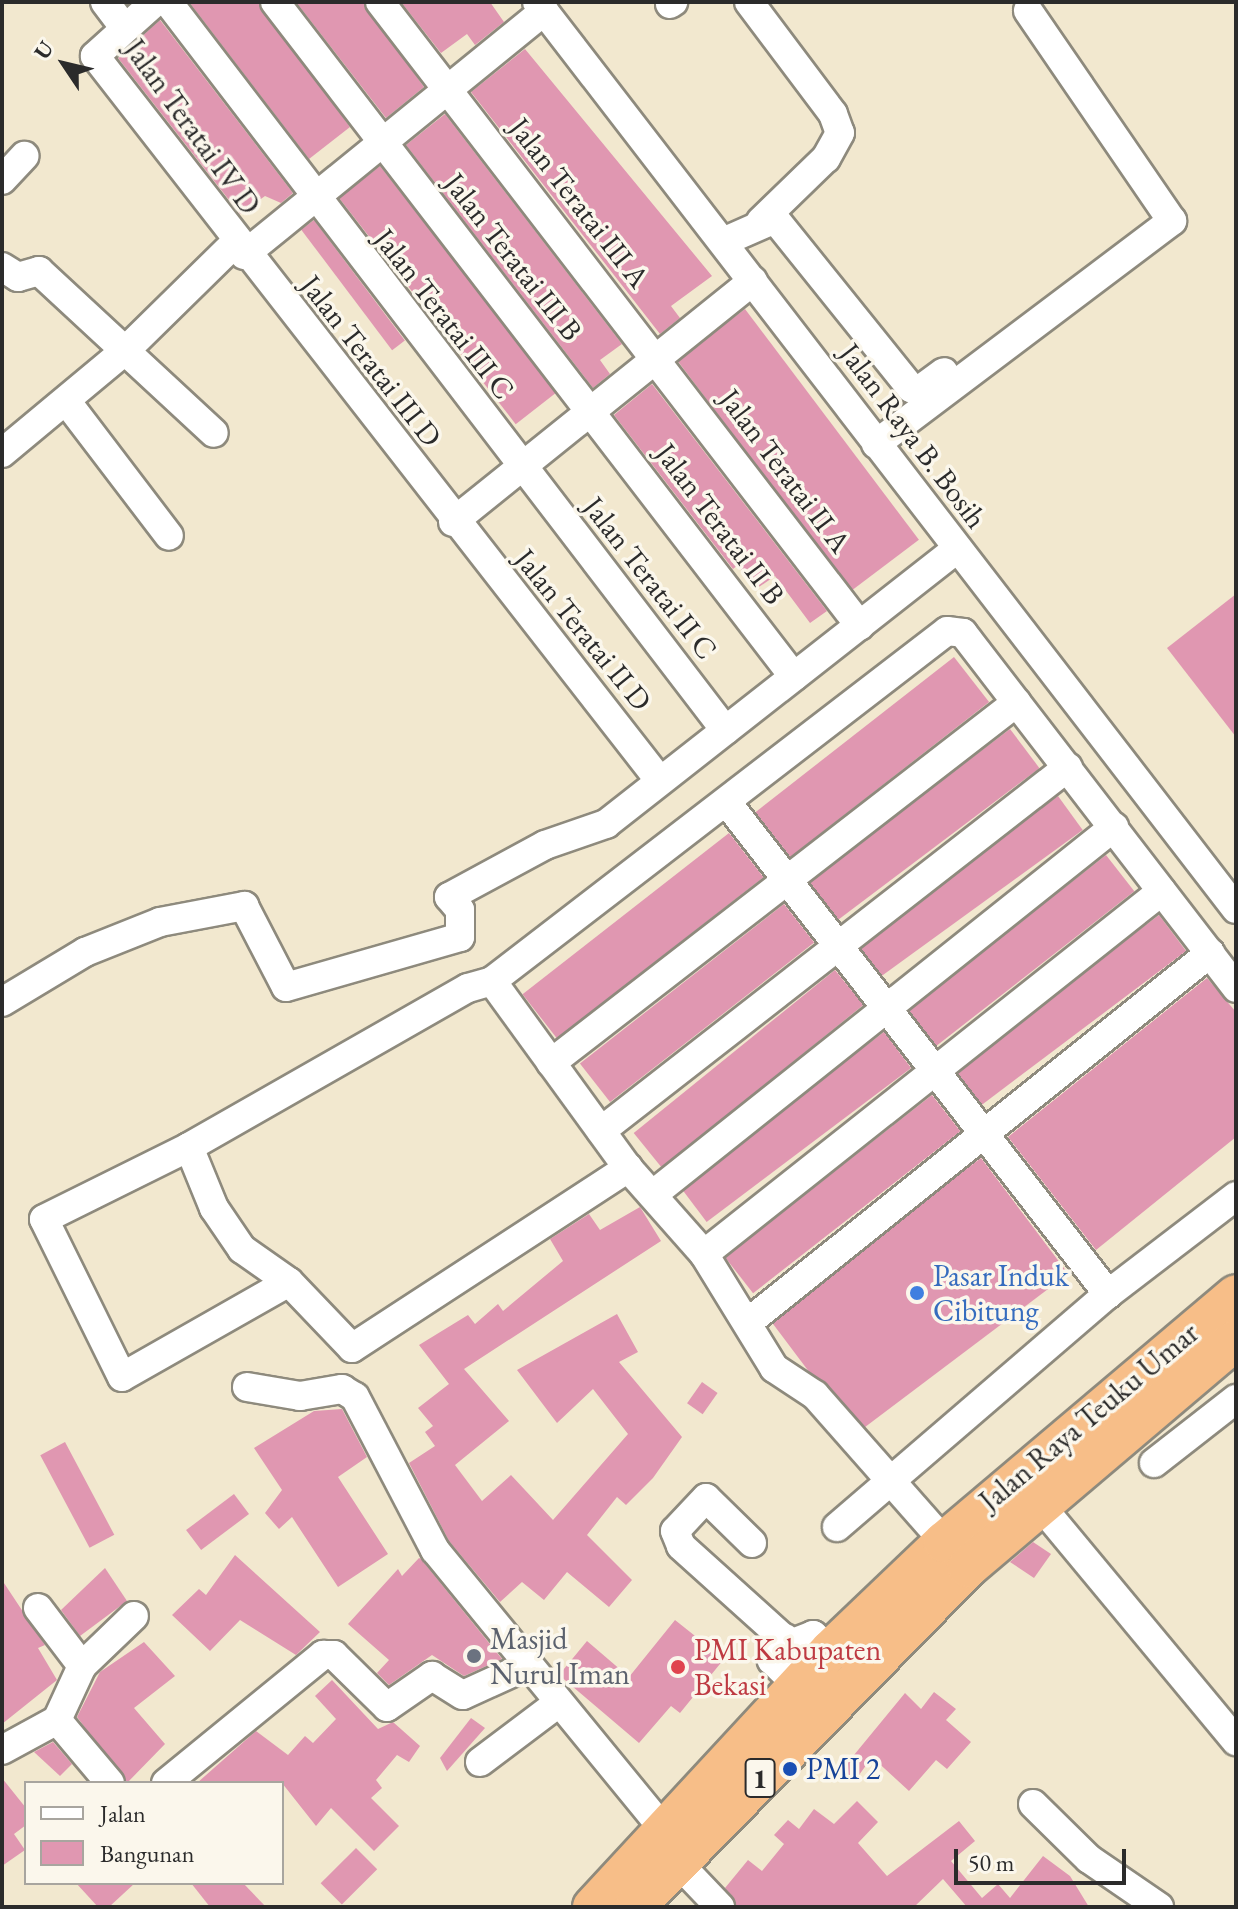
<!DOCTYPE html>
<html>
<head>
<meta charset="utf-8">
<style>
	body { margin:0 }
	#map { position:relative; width:1238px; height:1909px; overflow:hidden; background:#f2e8cf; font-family:"EB Garamond",serif }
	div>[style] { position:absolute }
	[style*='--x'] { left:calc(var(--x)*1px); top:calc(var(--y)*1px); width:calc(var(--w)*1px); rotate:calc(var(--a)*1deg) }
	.building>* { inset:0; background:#e097b1; transform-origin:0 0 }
	.roads { filter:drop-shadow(2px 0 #8e8a7d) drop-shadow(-2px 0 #8e8a7d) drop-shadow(0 2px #8e8a7d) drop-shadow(0 -2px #8e8a7d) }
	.minor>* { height:28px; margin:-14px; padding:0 14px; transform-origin:14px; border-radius:14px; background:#fff }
	.highway>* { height:40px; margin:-20px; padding:0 20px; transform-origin:20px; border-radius:20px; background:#f7be88 }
	.dots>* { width:22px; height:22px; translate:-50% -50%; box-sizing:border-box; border:4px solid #fbf7ec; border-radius:50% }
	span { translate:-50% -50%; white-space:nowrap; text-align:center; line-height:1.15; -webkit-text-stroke:7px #fbf7ec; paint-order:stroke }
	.shield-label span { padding:2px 6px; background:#fbf7ec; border:2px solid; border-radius:6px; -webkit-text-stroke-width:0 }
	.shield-label { font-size:28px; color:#2b2b2b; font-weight:700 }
	.street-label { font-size:30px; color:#2b2b2b }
	.shop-label { font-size:30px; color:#366cbe }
	.left { translate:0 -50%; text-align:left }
	.worship-label { font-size:30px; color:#5b616d }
	.health-label { font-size:30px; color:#be3a42 }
	.transit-label { font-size:30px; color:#164399 }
	.frame { position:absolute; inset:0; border:4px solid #2b2b2b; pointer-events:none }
	.legend { position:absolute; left:24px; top:1781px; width:260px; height:104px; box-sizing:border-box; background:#fbf7ec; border:2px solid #a8a59f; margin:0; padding:10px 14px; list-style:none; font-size:24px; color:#2b2b2b }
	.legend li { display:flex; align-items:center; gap:16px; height:40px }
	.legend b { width:40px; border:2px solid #a8a59f }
	.north { position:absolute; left:24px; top:24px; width:80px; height:80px; -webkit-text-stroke:6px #fbf7ec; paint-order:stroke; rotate:305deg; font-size:22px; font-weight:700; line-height:32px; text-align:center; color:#2b2b2b }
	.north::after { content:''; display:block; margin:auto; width:28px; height:36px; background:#2b2b2b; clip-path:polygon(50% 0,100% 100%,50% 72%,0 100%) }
	.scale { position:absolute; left:954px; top:1849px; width:172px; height:36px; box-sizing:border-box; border:4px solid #2b2b2b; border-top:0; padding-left:10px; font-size:24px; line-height:28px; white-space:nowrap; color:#2b2b2b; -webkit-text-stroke:6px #fbf7ec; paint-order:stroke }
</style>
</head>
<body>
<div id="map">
	<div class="building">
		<div style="clip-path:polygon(189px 2px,258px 2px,350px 127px,309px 159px)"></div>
		<div style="clip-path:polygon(296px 2px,363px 2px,424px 87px,386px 118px)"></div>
		<div style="clip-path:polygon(401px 2px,490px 2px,504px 22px,475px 45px,467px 34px,441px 53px)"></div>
		<div style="clip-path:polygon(160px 20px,293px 193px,281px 203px,265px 196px,240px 214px,118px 58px)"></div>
		<div style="clip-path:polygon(525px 49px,712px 276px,671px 306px,680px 318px,660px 334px,471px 92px)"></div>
		<div style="clip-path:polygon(445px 114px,622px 344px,600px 360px,610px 374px,593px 388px,406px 145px)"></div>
		<div style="left:380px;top:166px;width:287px;height:52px;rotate:52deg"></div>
		<div style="left:314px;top:220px;width:151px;height:16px;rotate:53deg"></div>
		<div style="left:745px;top:309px;width:289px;height:85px;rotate:53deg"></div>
		<div style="clip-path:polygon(652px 384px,827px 611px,810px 623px,775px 576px,756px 589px,738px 565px,733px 569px,614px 415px)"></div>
		<div style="clip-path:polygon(1236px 594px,1236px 737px,1167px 648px)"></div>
		<div style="left:954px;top:657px;width:57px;height:252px;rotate:52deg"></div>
		<div style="left:1010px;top:729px;width:49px;height:252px;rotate:53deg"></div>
		<div style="left:1058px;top:796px;width:42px;height:249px;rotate:54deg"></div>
		<div style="left:729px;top:833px;width:56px;height:262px;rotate:52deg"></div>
		<div style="left:1106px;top:855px;width:46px;height:251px;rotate:52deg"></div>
		<div style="left:784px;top:904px;width:49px;height:259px;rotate:52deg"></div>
		<div style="left:1159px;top:915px;width:45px;height:256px;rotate:53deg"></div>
		<div style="left:835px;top:970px;width:45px;height:259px;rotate:51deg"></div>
		<div style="clip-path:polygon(1207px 978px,1236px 1012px,1236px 1137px,1096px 1250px,1008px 1137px)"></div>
		<div style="left:884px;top:1032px;width:45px;height:256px;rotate:53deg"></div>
		<div style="left:932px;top:1095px;width:46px;height:263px;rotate:52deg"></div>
		<div style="left:981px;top:1158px;width:145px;height:266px;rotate:53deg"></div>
		<div style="clip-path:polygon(640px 1207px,661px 1241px,464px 1369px,509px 1421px,455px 1465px,482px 1501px,511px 1475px,553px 1520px,628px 1434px,593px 1389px,557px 1423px,517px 1370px,617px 1314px,638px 1352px,619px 1362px,682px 1437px,653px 1478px,626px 1505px,617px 1497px,587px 1535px,632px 1580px,609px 1607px,567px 1572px,544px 1600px,522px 1582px,500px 1602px,449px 1541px,409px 1463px,435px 1446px,425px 1432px,433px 1426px,418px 1408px,449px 1384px,419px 1345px,468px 1315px,475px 1324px,498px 1304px,503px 1311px,563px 1261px,550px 1239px,589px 1214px,600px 1230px)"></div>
		<div style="left:702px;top:1382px;width:19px;height:26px;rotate:35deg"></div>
		<div style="clip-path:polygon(342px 1409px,367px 1457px,338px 1477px,388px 1554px,338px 1587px,292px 1517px,279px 1529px,265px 1513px,282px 1490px,254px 1448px,314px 1411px)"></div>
		<div style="left:65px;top:1442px;width:105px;height:28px;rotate:62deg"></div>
		<div style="left:234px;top:1494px;width:25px;height:60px;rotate:53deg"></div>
		<div style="clip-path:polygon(1033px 1542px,1051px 1554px,1034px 1578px,1010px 1562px)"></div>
		<div style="clip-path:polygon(235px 1555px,320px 1632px,296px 1655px,240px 1620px,210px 1651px,172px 1615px,199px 1589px,206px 1595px)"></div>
		<div style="clip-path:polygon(419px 1558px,421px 1559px,502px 1659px,464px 1676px,432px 1655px,389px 1685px,377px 1673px,389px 1660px,348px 1624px,398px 1569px,402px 1576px)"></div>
		<div style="clip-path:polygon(105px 1568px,127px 1601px,80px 1636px,61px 1610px)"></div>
		<div style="clip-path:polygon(2px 1580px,45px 1645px,38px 1648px,57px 1680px,2px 1724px)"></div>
		<div style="clip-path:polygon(675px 1620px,724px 1659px,680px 1713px,671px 1706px,639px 1743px,559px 1675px,587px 1641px,629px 1677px)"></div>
		<div style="clip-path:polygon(144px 1642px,175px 1676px,134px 1708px,165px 1744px,127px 1783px,77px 1717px,100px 1672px)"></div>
		<div style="clip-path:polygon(332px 1680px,378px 1729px,393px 1722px,420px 1746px,409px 1762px,397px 1755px,376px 1780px,382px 1788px,371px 1798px,399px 1826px,374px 1851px,331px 1808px,316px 1826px,282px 1783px,197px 1783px,256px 1731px,288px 1755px,305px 1736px,313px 1743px,336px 1719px,315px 1696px)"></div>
		<div style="clip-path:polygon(934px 1692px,956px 1709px,946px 1720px,971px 1742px,947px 1769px,936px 1760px,909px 1791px,872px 1757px,854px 1782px,840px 1772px,905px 1693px,921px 1709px)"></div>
		<div style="clip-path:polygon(471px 1718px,485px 1728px,447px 1771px,440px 1758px)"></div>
		<div style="clip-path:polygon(53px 1742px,72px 1764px,60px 1776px,34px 1752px)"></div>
		<div style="clip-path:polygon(2px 1778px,26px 1808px,26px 1825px,14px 1834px,25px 1850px,2px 1866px)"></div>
		<div style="clip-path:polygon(857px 1801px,878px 1822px,858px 1843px,887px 1876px,959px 1821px,975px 1841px,951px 1861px,982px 1898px,998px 1884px,1010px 1898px,1043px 1856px,1070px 1876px,1089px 1907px,967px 1907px,943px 1879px,914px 1907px,737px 1907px,725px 1888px,748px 1860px,762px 1871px,784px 1844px,774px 1835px,788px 1820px,799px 1829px,814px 1809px,834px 1824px)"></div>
		<div style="left:356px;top:1848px;width:30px;height:50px;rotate:45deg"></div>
		<div style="clip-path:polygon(76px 1883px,135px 1883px,109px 1907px,98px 1907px)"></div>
		<div style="clip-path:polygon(191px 1883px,243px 1883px,266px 1907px,210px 1907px)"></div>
	</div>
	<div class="roads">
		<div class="minor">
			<div style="--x:105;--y:2;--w:31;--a:53"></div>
			<div style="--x:155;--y:2;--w:81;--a:138"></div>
			<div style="--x:95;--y:56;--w:919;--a:52.07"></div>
			<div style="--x:168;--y:2;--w:917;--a:52.58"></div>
			<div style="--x:275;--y:2;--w:851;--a:52.44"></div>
			<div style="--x:380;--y:2;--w:787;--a:52.43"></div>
			<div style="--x:537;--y:2;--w:1145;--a:52.38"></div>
			<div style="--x:749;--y:2;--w:140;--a:53.1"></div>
			<div style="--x:833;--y:114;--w:20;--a:70"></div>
			<div style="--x:840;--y:133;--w:29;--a:119"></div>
			<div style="--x:826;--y:158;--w:91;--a:135.9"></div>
			<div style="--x:670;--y:4;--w:4;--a:-34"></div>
			<div style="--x:2;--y:180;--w:33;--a:-47"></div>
			<div style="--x:725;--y:241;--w:55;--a:-23.7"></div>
			<div style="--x:775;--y:219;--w:217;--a:51.2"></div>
			<div style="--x:911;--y:388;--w:8;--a:23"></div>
			<div style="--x:918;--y:391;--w:32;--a:-36"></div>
			<div style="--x:244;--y:255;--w:387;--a:-39.1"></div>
			<div style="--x:2;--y:267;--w:19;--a:32"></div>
			<div style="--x:18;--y:277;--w:22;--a:-16"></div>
			<div style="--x:39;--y:271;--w:238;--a:42.8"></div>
			<div style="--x:67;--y:402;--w:168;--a:52.7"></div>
			<div style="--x:876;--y:444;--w:371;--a:-37"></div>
			<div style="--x:1172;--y:221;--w:255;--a:-124.4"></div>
			<div style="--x:2;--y:453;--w:163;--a:-39.8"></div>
			<div style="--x:127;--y:349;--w:151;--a:-44.5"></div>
			<div style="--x:453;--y:522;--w:385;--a:-38.8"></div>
			<div style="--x:729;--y:805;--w:619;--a:52.22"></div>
			<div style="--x:492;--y:981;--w:231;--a:54"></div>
			<div style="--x:628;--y:1168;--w:115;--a:48.5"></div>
			<div style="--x:704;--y:1254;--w:134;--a:58.4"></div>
			<div style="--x:774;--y:1368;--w:49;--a:33.4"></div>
			<div style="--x:815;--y:1395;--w:213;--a:48.6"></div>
			<div style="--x:2;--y:1002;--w:97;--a:-31.1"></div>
			<div style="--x:85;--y:952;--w:81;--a:-21.8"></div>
			<div style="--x:160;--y:922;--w:86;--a:-10.8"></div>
			<div style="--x:244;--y:906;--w:91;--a:62.6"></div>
			<div style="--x:286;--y:987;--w:181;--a:-16"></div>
			<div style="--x:460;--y:937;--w:27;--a:-90"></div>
			<div style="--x:460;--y:910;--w:17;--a:-130"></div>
			<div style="--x:449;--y:897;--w:109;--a:-28.4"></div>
			<div style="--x:545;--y:845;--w:65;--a:-19"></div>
			<div style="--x:606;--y:824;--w:444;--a:-38.1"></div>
			<div style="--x:551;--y:1063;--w:589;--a:-37.76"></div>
			<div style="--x:601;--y:1131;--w:592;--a:-37.93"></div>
			<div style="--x:189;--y:1147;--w:66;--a:67.7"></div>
			<div style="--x:214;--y:1208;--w:50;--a:55.7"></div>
			<div style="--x:242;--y:1249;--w:57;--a:35.1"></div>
			<div style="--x:289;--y:1282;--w:91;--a:46.3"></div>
			<div style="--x:352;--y:1348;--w:330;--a:-33.1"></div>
			<div style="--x:656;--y:1192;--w:586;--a:-38.55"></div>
			<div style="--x:704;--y:1254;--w:584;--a:-38.4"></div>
			<div style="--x:289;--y:1282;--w:192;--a:150.4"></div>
			<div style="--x:122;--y:1377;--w:176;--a:-116.3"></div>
			<div style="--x:44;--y:1219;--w:162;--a:-26.4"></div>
			<div style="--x:189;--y:1147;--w:321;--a:-29.7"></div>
			<div style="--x:468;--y:988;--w:25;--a:-16"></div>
			<div style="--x:492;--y:981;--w:574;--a:-37.57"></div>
			<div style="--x:947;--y:631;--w:16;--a:7"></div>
			<div style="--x:963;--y:633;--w:448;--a:52.4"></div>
			<div style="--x:751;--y:1320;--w:588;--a:-38.64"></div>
			<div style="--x:247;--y:1387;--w:54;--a:9.6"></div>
			<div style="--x:300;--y:1396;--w:43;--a:-9.5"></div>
			<div style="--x:342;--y:1389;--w:15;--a:32"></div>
			<div style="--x:355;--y:1397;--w:173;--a:62.4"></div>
			<div style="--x:435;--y:1550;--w:365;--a:50.7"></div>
			<div style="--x:1154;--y:1463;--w:104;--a:-38"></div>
			<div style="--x:1040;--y:1505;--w:307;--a:50.3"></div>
			<div style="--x:837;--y:1527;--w:357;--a:-40.7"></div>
			<div style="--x:1108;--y:1294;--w:161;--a:-37.4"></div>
			<div style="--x:752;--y:1543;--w:64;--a:-135.6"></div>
			<div style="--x:706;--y:1498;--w:45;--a:133.2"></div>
			<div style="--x:675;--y:1531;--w:16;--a:68"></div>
			<div style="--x:681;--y:1546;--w:147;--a:42"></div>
			<div style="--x:790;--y:1644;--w:25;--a:-21"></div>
			<div style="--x:813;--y:1635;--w:23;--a:40"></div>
			<div style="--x:38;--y:1608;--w:73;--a:52.8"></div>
			<div style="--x:785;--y:1638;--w:26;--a:121"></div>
			<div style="--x:772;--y:1660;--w:37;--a:45"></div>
			<div style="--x:57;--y:1720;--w:60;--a:-65.2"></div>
			<div style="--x:82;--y:1666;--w:72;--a:-43.9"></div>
			<div style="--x:2;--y:1750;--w:63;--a:-28.6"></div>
			<div style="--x:57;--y:1720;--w:82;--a:49.9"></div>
			<div style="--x:480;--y:1762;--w:96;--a:-37"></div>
			<div style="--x:166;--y:1783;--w:203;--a:-39.2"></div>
			<div style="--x:323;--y:1655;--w:11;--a:0"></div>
			<div style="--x:334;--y:1655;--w:74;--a:44.5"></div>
			<div style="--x:387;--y:1707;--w:55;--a:-34.6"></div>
			<div style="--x:432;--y:1676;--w:36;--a:32"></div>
			<div style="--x:463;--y:1695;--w:70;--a:-24.4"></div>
			<div style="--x:1033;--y:1804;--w:78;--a:44.5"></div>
			<div style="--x:1089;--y:1859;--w:85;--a:34.4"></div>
			<div style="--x:678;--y:1863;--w:61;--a:46.3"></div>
		</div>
		<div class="highway">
			<div style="--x:593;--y:1907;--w:350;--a:-47.2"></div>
			<div style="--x:831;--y:1650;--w:156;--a:-43.7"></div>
			<div style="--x:944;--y:1542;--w:382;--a:-40.2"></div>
			<div style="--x:635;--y:1907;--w:476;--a:-45.6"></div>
			<div style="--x:968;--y:1567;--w:351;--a:-40.3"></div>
		</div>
	</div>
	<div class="dots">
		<div style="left:917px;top:1293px;background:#3f7fe0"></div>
		<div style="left:474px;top:1656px;background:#6b7280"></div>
		<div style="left:678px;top:1667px;background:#e0444e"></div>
		<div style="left:790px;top:1769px;background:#1a4fb4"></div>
	</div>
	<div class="shield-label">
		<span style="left:760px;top:1778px">1</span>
	</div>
	<div class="street-label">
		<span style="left:192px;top:127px;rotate:54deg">Jalan Teratai IV D</span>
		<span style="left:579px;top:203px;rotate:52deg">Jalan Teratai III A</span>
		<span style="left:513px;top:257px;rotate:52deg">Jalan Teratai III B</span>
		<span style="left:444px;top:314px;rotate:52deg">Jalan Teratai III C</span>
		<span style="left:371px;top:361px;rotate:52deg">Jalan Teratai III D</span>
		<span style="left:913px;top:436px;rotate:53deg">Jalan Raya B. Bosih</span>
		<span style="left:785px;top:471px;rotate:53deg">Jalan Teratai II A</span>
		<span style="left:720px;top:524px;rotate:53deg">Jalan Teratai II B</span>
		<span style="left:650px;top:578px;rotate:52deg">Jalan Teratai II C</span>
		<span style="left:583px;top:630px;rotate:51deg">Jalan Teratai II D</span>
		<span style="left:1089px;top:1417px;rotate:-40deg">Jalan Raya Teuku Umar</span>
	</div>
	<div class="shop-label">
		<span class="left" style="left:933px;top:1293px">Pasar Induk<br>Cibitung</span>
	</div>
	<div class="worship-label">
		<span class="left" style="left:490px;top:1656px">Masjid<br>Nurul Iman</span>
	</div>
	<div class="health-label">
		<span class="left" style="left:694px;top:1667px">PMI Kabupaten<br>Bekasi</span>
	</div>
	<div class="transit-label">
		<span class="left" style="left:806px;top:1769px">PMI 2</span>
	</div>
	<div class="frame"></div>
	<ul class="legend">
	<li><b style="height:10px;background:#fff"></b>Jalan</li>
	<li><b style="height:22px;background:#e097b1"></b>Bangunan</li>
	</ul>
	<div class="north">U</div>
	<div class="scale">50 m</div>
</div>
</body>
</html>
